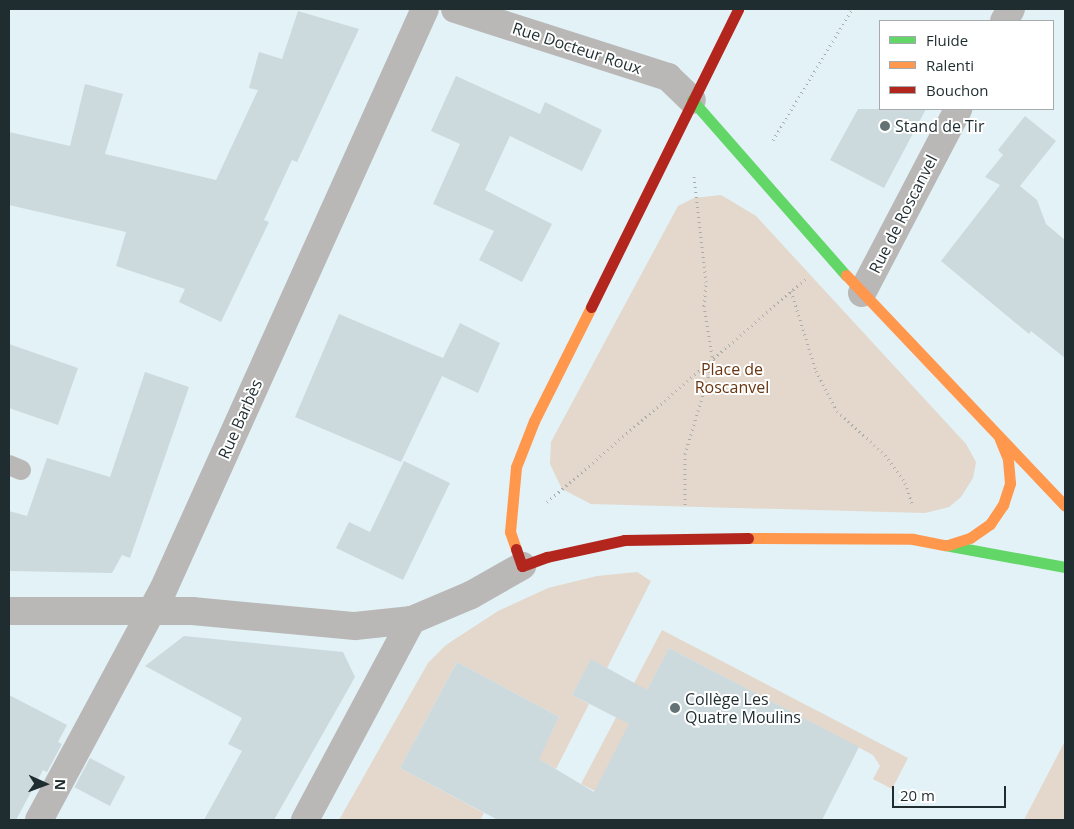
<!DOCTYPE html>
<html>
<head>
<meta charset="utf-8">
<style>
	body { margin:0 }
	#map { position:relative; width:1074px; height:829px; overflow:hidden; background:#e2f2f6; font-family:"Open Sans",sans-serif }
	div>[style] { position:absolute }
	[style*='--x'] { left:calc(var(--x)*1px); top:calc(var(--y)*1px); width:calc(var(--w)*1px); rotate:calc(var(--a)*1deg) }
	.green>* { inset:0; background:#e4d7cc }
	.building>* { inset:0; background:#ccdade; transform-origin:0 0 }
	.path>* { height:3px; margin-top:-1.5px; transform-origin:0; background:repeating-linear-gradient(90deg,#aaadad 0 1px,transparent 0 5px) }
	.lane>* { height:20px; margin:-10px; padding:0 10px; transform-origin:10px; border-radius:10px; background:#b9b8b6 }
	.street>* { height:28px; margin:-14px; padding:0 14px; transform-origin:14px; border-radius:14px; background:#b9b8b6 }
	.fast>* { height:11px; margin:-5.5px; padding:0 5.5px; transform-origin:5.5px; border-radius:5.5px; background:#63d668 }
	.slow>* { height:11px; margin:-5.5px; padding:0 5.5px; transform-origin:5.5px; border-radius:5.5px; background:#ff974d }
	.jam>* { height:11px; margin:-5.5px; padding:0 5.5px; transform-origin:5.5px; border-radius:5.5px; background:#b3261e }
	.dots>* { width:14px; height:14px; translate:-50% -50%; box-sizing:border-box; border:2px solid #fff; border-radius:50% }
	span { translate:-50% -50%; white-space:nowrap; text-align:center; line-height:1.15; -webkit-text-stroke:4px #fff; paint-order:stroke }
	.street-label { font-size:16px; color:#1f2d30 }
	.poi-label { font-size:16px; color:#1f2d30 }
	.left { translate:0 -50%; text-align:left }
	.park-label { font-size:16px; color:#693611 }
	.frame { position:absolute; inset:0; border:10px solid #1f2d30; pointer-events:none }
	.legend { position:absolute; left:879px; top:20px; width:175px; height:90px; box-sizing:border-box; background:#fff; border:1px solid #a5abac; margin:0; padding:6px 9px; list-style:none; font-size:15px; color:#1f2d30 }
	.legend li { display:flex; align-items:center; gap:10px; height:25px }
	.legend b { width:25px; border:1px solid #a5abac }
	.north { position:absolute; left:20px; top:759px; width:50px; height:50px; -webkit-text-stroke:4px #fff; paint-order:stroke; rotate:92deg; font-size:14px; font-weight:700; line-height:20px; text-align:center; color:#1f2d30 }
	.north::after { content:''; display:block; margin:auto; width:18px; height:22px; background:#1f2d30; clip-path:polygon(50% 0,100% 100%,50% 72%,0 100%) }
	.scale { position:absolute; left:892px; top:786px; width:114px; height:22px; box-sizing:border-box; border:2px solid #1f2d30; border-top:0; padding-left:6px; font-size:15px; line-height:18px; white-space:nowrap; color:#1f2d30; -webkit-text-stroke:4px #fff; paint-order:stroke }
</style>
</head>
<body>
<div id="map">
	<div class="green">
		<div style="clip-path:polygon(721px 195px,756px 216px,966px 444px,976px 462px,973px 478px,961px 497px,949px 507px,925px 513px,591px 504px,562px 489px,550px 464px,551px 442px,678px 206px,694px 198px)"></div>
		<div style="clip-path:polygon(637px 572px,651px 581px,607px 668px,591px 660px,572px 695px,589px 704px,556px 769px,538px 759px,559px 717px,457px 662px,400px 768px,484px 813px,480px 820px,339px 820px,428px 663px,446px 645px,498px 611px,548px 588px,597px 576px)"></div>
		<div style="clip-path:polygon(662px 630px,908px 758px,892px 789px,873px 779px,880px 766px,873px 755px,669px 648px,595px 791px,581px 784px)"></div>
		<div style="clip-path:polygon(1065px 741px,1065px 820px,1024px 820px)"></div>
	</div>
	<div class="building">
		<div style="clip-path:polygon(298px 11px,359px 29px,297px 162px,292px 160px,264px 220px,269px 222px,221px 322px,179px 302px,185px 289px,116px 266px,126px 232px,9px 205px,9px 132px,70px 146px,85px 84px,123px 94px,105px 154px,216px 180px,258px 90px,249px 88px,259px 52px,282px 59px)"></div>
		<div style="clip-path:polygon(456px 76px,540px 114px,545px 102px,602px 130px,582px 171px,510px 136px,485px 190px,552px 224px,522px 282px,479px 260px,494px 231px,433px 204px,460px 144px,431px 131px)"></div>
		<div style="clip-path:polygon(858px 109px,926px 109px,884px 188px,830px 160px)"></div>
		<div style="clip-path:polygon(1025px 116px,1056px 141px,1020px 186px,1037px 200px,1046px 224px,1065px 240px,1065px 358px,1031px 331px,1029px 334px,941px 261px,1000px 185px,985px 177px,1003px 155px,998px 150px)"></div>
		<div style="clip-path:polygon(339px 314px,443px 358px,460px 323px,500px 343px,478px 393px,442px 376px,401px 462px,295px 417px)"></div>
		<div style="clip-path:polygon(9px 344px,78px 368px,58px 425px,9px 408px)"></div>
		<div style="clip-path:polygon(145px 372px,189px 387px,130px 558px,122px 555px,112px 573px,9px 571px,9px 511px,27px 516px,47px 458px,110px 477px)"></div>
		<div style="clip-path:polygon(404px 461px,450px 483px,403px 580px,336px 548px,349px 522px,370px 532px)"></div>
		<div style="clip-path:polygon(184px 636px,343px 652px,355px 677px,274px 820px,204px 820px,242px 751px,228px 744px,242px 718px,145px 666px)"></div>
		<div style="clip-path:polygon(669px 648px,859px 747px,822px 820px,498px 820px,400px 768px,457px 662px,559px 717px,539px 759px,594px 792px,629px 724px,572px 695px,591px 659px,647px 690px)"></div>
		<div style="clip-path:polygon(9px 695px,67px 725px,58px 742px,62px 744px,47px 772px,43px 770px,16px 820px,9px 820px)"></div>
		<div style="left:90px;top:758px;width:40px;height:33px;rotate:28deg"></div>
	</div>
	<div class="path">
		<div style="--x:773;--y:140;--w:153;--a:-58.9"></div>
		<div style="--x:791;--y:291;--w:84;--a:72.6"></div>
		<div style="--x:816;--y:371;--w:45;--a:62.3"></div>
		<div style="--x:837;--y:411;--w:65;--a:42.5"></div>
		<div style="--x:885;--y:455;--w:34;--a:54"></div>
		<div style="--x:905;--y:483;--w:24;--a:71"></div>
		<div style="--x:547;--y:502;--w:341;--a:-40.8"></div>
		<div style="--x:685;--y:505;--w:51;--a:-90"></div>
		<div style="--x:685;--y:454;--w:97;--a:-73.2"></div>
		<div style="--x:713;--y:361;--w:56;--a:-99.3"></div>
		<div style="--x:704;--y:306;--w:24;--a:-85"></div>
		<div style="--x:706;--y:282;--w:106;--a:-96.5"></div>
	</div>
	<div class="lane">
		<div style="--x:9;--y:465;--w:13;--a:23"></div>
	</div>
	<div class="street">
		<div style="--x:455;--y:9;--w:224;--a:17.7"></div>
		<div style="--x:668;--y:77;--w:33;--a:44"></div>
		<div style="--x:1004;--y:21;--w:14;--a:-60"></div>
		<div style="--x:862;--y:293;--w:208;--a:-62.4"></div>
		<div style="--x:9;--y:611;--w:183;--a:0"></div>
		<div style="--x:192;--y:611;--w:164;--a:5.3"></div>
		<div style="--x:355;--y:626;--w:57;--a:-6"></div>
		<div style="--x:412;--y:620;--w:64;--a:-23"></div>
		<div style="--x:471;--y:595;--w:59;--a:-29.6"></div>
		<div style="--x:39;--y:820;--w:261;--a:-61.7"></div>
		<div style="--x:163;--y:590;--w:637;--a:-65.73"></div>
		<div style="--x:305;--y:820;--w:227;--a:-61.9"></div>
	</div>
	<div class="fast">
		<div style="--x:692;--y:100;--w:233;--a:48.7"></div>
		<div style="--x:945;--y:545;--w:122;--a:10.4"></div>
	</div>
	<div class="slow">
		<div style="--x:846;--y:275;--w:318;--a:46.5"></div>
		<div style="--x:748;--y:538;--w:165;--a:0.3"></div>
		<div style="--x:913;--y:539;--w:33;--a:11"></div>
		<div style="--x:948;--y:545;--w:23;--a:-18"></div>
		<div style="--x:970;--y:538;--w:24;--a:-35"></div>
		<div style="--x:990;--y:524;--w:23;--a:-56"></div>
		<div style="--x:1003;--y:505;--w:23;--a:-72"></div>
		<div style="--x:1010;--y:483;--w:24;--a:-95"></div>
		<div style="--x:1008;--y:459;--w:22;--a:-112"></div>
		<div style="--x:516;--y:549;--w:18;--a:-109"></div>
		<div style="--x:510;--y:532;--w:65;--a:-84.7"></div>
		<div style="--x:516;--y:467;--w:49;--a:-68.6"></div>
		<div style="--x:534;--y:421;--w:127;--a:-63.4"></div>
	</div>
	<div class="jam">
		<div style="--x:591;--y:307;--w:332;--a:-63.7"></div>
		<div style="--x:516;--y:549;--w:18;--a:71"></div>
		<div style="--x:522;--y:566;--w:27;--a:-20"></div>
		<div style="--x:547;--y:557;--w:79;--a:-12.4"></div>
		<div style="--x:624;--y:540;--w:124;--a:-0.9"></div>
	</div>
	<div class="dots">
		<div style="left:885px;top:126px;background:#637275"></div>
		<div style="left:675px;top:708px;background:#637275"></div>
	</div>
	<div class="street-label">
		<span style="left:577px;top:48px;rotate:18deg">Rue Docteur Roux</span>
		<span style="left:903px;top:214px;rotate:-63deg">Rue de Roscanvel</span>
		<span style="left:240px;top:419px;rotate:-66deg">Rue Barbès</span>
	</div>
	<div class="poi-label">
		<span class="left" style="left:895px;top:126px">Stand de Tir</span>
		<span class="left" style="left:685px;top:708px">Collège Les<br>Quatre Moulins</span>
	</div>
	<div class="park-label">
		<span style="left:732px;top:378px">Place de<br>Roscanvel</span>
	</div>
	<div class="frame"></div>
	<ul class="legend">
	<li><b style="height:6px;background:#63d668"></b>Fluide</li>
	<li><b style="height:6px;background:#ff974d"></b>Ralenti</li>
	<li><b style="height:6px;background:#b3261e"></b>Bouchon</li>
	</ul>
	<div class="north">N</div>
	<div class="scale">20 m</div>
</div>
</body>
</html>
